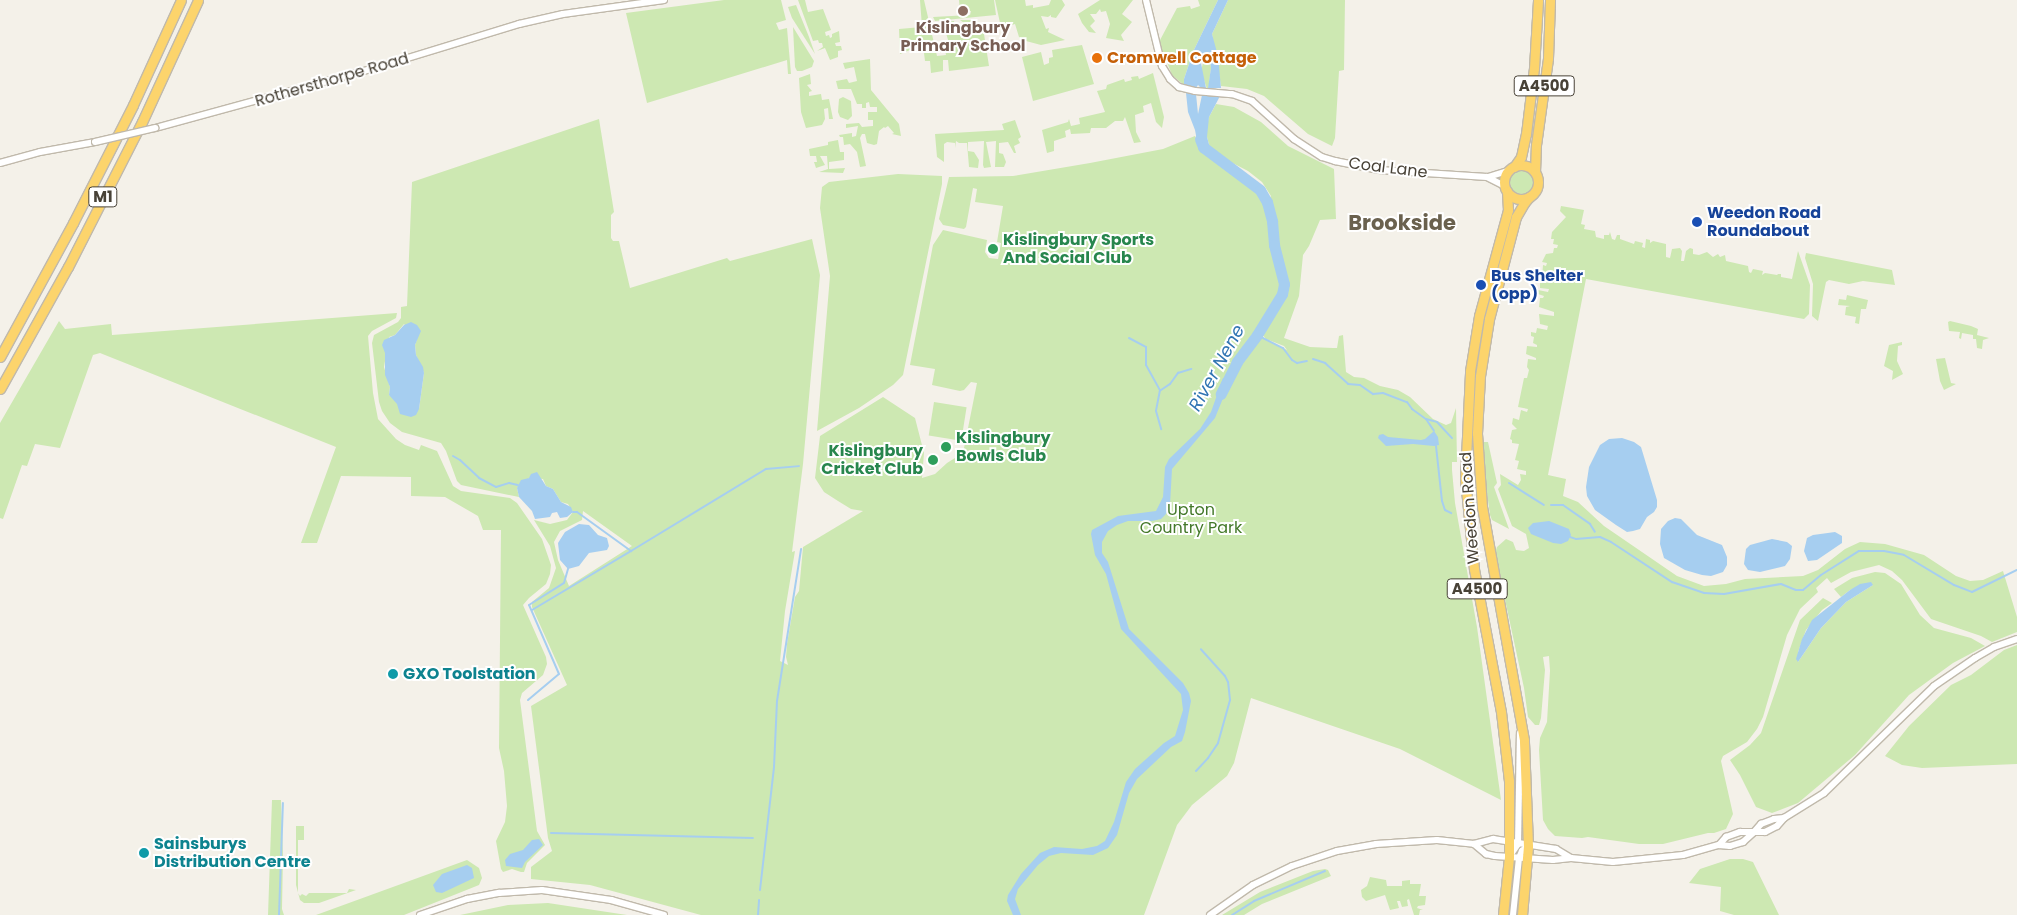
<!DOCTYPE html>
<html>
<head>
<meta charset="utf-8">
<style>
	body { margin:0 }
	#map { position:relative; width:2017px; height:915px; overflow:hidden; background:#f4f1e9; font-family:Poppins,sans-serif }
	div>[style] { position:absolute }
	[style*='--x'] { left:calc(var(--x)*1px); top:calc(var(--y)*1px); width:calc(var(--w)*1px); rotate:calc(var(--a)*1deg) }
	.green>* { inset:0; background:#cde8b2; transform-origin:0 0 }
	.round { border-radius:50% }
	.water>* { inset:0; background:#a6cef0 }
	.stream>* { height:2px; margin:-1px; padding:0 1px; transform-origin:1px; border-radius:1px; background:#a6cef0 }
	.river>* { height:11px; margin:-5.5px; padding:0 5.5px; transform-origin:5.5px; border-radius:5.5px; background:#a6cef0 }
	.roads { filter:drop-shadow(1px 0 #c0b9ab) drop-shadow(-1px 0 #c0b9ab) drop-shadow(0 1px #c0b9ab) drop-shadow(0 -1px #c0b9ab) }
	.minor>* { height:6px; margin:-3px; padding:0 3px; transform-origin:3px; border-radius:3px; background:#fff }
	.highway>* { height:9px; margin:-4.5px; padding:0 4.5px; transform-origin:4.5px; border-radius:4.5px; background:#fcd46c }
	.highway>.ring { margin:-4.5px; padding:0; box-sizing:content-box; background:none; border:9px solid #fcd46c; border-radius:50% }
	.bridges { filter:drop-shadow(1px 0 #c0b9ab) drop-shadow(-1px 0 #c0b9ab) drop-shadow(0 1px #c0b9ab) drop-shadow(0 -1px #c0b9ab) }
	.minor-bridge>* { height:6px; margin:-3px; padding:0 3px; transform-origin:3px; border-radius:3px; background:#fff }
	.dots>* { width:14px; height:14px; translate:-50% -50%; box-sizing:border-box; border:2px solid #fff; border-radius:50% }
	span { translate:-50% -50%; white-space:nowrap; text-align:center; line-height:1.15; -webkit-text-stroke:4px #fff; paint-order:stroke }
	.shield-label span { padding:1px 4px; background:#fff; border:1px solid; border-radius:4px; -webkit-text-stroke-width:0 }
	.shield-label { font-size:15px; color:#484237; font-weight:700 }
	.education-label { font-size:16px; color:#785e54; font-weight:700 }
	.food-label { font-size:16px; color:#c56008; font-weight:700 }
	.left { translate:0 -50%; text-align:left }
	.street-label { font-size:16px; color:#484237 }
	.transit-label { font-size:16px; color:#164399; font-weight:700 }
	.leisure-label { font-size:16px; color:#27864d; font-weight:700 }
	.right { translate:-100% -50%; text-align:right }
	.park-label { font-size:16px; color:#44792a }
	.culture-label { font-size:16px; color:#0d838f; font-weight:700 }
	.water-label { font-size:18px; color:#3175b3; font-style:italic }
	.district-label { font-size:21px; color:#6a614e; font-weight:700 }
</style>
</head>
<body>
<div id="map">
	<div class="green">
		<div style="clip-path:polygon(724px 0,781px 0,786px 20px,776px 23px,779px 30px,787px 28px,791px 74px,788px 74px,787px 60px,647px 103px,626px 13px)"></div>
		<div style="clip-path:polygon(798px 0,805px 0,808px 12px,823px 9px,831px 30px,825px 32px,826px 36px,829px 35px,830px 38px,832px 37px,832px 34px,839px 31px,840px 42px,835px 43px,836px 46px,841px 46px,842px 50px,838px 51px,838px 57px,830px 60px,825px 48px,817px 51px,823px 47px,822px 43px,819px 43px,818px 40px,813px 41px)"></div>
		<div style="clip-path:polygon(920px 0,924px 0,937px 56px,946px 55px,945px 49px,940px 46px,949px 43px,945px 30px,938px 32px,937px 27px,941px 27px,940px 22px,954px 21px,955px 29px,960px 29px,961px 38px,964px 38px,962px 29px,964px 23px,960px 20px,971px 20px,969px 25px,984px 34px,989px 66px,949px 71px,948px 60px,943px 60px,943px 71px,931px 73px,930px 61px,925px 61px,923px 45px,900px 54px,899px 29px,922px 27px)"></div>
		<div style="clip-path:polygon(959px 0,994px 0,996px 15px,935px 21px,933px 17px,970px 15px,971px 11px,960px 11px)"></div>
		<div style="clip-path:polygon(995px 0,1025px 0,1026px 6px,1033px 5px,1033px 8px,1049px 5px,1051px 0,1062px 0,1065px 5px,1056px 18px,1051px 17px,1051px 15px,1048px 17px,1041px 16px,1046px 29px,1049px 28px,1048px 32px,1065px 40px,1041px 45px,1026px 41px,1019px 37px,1015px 24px,1006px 27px,1007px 30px,1002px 32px)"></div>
		<div style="clip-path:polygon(1100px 0,1133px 0,1122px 14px,1132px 22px,1121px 35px,1124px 41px,1106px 38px,1110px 24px,1106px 11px,1101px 12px,1100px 9px,1096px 14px,1090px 14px,1095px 21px,1090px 26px,1096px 33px,1089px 32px,1082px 23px,1078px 14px)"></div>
		<div style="clip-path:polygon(1198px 0,1218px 0,1193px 52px,1184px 79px,1184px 85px,1172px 75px,1159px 42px,1177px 8px,1190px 6px,1191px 9px,1200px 6px)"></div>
		<div style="clip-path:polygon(1228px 0,1345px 0,1344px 70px,1339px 71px,1335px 138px,1332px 146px,1308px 134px,1264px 96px,1247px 89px,1221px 86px,1212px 34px)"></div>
		<div style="clip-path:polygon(796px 5px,809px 37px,815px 54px,792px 18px,788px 7px)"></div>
		<div style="clip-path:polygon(793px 27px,814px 61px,812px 67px,802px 71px,797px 71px,795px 67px)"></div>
		<div style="clip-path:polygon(1082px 45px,1094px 84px,1033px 101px,1022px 57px,1041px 52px,1044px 65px,1049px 63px,1049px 58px,1053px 57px,1052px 50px)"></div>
		<div style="clip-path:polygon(1205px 54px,1209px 54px,1211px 68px,1208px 92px,1201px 71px)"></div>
		<div style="clip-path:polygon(870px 59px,871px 90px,899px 124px,901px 136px,892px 134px,894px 133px,888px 126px,885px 128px,884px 127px,879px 131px,877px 144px,874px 145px,867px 143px,865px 134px,862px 134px,860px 138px,866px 166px,860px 167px,857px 152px,850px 144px,844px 145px,843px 137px,840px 137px,839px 135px,852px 133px,852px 137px,856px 136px,858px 126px,846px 128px,846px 124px,859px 123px,862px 127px,873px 126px,873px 120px,868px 120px,868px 112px,877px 112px,877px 107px,870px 107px,869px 102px,866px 103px,866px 108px,862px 108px,862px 104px,857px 104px,851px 89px,838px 89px,836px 81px,847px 79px,849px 83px,857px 81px,854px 67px,845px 69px,843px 63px)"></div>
		<div style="clip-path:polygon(1153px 73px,1164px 117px,1162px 128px,1156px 122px,1151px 103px,1143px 106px,1144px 112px,1135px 115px,1136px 132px,1141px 142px,1134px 143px,1125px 117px,1123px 121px,1115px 121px,1106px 128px,1091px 128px,1090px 133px,1071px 134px,1070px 129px,1065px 131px,1066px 137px,1054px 141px,1054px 151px,1047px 153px,1042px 130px,1068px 122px,1069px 119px,1071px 126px,1080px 124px,1079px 118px,1105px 112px,1097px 91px,1106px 89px,1107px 85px,1124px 79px,1125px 82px,1132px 80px,1131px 77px,1138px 76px,1139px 79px)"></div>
		<div style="clip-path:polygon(810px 74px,811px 84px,807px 85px,812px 91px,809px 92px,809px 96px,821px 94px,822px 100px,829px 99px,833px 119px,829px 119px,828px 108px,824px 109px,825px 119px,822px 125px,806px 128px,801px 112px,799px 78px)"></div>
		<div style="clip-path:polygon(843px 97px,851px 101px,852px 116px,848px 120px,840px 117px,838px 112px,839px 99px)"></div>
		<div style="clip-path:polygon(evenodd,1216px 104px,1234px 107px,1261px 122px,1288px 146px,1334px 169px,1336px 219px,1320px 220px,1309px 246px,1303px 255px,1299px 296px,1284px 338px,1310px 347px,1333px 348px,1337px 348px,1339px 336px,1343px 335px,1346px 372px,1354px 377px,1364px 378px,1380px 386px,1398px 390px,1410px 397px,1433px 419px,1446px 425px,1451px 423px,1456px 408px,1457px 462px,1452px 462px,1452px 470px,1455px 503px,1477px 627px,1501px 800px,1400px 749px,1251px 698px,1234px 763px,1227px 776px,1192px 805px,1177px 825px,1144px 915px,701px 915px,590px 885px,531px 879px,531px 867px,552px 851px,548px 838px,531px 706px,567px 685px,532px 607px,532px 602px,549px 588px,556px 568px,550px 546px,534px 520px,550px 524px,567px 520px,573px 512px,568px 504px,561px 502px,553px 489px,546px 486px,543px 479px,529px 478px,517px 488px,519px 497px,461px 485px,457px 481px,446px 451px,441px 443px,402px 432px,390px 423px,382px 411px,379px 402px,372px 343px,374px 335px,398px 322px,401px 318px,401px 307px,407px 306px,412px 182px,599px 119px,614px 212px,611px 215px,611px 238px,613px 241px,619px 241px,630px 288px,727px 258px,730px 261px,812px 239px,820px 275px,803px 464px,792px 552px,795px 551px,785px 611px,780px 661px,788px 665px,786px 657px,787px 644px,795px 597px,799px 591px,803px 547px,863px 511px,851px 509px,838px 501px,824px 492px,815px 478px,820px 436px,883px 397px,915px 418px,924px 453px,922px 478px,935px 474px,947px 463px,963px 453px,977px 383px,971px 382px,964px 390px,960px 391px,932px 385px,935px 369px,910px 365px,933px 245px,943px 230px,987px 240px,985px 252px,989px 258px,998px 259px,1001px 243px,997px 242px,1003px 206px,975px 202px,977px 189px,973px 188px,966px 227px,964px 229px,943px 225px,939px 219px,949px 177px,1013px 176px,1090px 163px,1163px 149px,1195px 136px,1202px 152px,1260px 190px,1267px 202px,1272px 221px,1274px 245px,1284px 284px,1282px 294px,1258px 335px,1287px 350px,1284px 346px,1266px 339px,1262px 334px,1285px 293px,1286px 282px,1276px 243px,1275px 223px,1269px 201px,1271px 196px,1262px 182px,1248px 171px,1219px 156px,1210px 148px,1207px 137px,1207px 125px,1209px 117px,1216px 104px,404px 324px,417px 339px,415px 345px,416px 355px,424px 373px,419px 409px,389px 395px,390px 387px,384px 367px,389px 337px,395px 335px,404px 324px,1216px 104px,583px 511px,632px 546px,569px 586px,558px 560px,554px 542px,560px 531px,582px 520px,583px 511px)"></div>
		<div style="clip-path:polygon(1015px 120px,1021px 137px,1018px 139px,1020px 143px,1014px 146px,1016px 153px,1014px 153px,1008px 142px,999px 143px,999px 153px,1003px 154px,1006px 162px,1004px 167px,995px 167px,996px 141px,986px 142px,991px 167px,984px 168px,983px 165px,984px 141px,968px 142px,968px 151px,974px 152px,979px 160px,978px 168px,969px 167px,967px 143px,959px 143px,956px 141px,955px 148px,955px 143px,947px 142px,944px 144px,944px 162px,937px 157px,935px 134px,1004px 130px,1002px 124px)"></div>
		<div style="clip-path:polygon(838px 140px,840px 152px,844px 152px,844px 160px,829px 162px,829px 169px,845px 168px,843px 173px,819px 172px,828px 169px,827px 156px,820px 156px,825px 165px,816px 168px,814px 162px,817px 162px,816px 156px,810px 156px,809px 149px,828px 145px,828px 142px)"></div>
		<div class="round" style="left:1510px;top:170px;width:24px;height:24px"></div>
		<div style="clip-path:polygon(898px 174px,942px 176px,942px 184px,903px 375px,893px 385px,859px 408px,817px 431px,830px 276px,820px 208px,822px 187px,829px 182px)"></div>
		<div style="clip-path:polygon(1561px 206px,1584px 210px,1581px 224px,1585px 225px,1584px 229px,1595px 231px,1596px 237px,1604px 239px,1604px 235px,1609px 235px,1610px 232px,1612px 239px,1615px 240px,1617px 235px,1620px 235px,1620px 239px,1634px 244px,1635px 241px,1643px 243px,1642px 247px,1645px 248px,1646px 239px,1650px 240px,1650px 243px,1653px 241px,1666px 244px,1666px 257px,1670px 258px,1672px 249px,1680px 248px,1682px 251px,1681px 261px,1684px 261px,1686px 251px,1690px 248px,1693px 249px,1693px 254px,1699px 255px,1707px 252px,1713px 257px,1718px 254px,1720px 257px,1725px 255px,1726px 261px,1748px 266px,1749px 272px,1751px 273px,1753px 269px,1763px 271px,1762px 275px,1765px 273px,1777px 275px,1778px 274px,1781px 274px,1781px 277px,1792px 279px,1798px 251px,1810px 285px,1809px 314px,1804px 319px,1586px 279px,1548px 475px,1566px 479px,1563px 496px,1578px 502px,1604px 526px,1677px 576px,1704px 586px,1726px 584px,1745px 579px,1803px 576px,1818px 570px,1845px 549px,1860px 542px,1885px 544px,1924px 555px,1956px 576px,1970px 581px,1983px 580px,2003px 571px,2017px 617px,2017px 632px,1992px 642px,1981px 636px,1931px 619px,1902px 580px,1892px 571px,1879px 565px,1851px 572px,1831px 583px,1827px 578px,1816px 588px,1818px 592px,1800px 609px,1787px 635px,1763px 717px,1757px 729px,1747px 742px,1723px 756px,1721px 761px,1733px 814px,1726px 829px,1714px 833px,1708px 833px,1663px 844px,1639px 844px,1588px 837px,1582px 838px,1555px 836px,1548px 829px,1543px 820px,1539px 750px,1540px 738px,1547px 722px,1550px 671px,1549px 656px,1543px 657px,1545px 670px,1541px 718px,1539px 725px,1535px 725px,1528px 717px,1524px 688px,1495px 553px,1497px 547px,1506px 539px,1513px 542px,1516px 550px,1524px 551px,1529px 548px,1526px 534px,1512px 526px,1498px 489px,1501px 485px,1500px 474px,1518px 485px,1521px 480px,1520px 474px,1526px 475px,1526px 471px,1517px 469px,1519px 461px,1515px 460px,1519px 444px,1512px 443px,1512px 440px,1510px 439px,1512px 430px,1517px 429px,1512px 424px,1513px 418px,1519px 420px,1521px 410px,1527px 412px,1528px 409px,1518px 407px,1524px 378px,1527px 378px,1529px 370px,1527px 367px,1528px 359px,1536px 360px,1536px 358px,1526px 354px,1527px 346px,1537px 347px,1537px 345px,1533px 343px,1534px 337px,1531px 336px,1531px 332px,1536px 333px,1537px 328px,1547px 330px,1548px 326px,1540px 324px,1539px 314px,1554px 316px,1554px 312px,1539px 307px,1540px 298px,1543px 298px,1544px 296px,1538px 294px,1538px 290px,1548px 292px,1549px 289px,1540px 288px,1540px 282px,1544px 279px,1555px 281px,1555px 279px,1542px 277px,1543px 265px,1546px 266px,1547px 263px,1542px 262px,1546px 254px,1553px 253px,1554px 248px,1557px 248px,1558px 245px,1553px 244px,1554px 239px,1551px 239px,1552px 232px,1566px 217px,1560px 211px)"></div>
		<div style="clip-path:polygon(1806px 253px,1892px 270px,1895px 285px,1863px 281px,1849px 284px,1829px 280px,1826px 282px,1818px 321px,1812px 316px,1813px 284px,1805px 258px)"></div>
		<div style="clip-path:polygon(1847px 295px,1868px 300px,1866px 309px,1861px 309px,1859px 324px,1855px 323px,1856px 317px,1845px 315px,1846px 307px,1850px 306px,1838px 305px,1839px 299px,1846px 300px)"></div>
		<div style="clip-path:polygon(397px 313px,396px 318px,372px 331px,368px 336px,373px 393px,378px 419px,396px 439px,405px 445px,419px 450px,421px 445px,437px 451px,453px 486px,461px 491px,510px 498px,517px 503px,542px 539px,551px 565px,550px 574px,546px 584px,529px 598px,523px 605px,546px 657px,547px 664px,543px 675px,522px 693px,520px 700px,537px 831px,545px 845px,527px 863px,524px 872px,521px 872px,512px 869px,503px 872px,501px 869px,496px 841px,505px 822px,507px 806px,504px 771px,499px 748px,501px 530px,483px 530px,478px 516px,445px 497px,411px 496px,411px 477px,341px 476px,317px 543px,301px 543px,336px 447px,100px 353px,93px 355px,60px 448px,35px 444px,27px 466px,22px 465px,3px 519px,0 518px,0 423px,59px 321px,65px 329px,111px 324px,112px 335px)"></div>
		<div style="clip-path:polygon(1950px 321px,1971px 326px,1978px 329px,1977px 335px,1989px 338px,1983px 340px,1982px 349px,1977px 348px,1976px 339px,1973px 339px,1973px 335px,1962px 333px,1961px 339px,1959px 338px,1960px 332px,1949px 331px,1948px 322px)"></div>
		<div style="clip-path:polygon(1902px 342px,1902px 345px,1898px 346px,1897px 361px,1903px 374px,1892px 380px,1893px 371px,1884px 366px,1889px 345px)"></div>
		<div style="clip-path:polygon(1945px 358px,1951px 383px,1956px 384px,1944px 390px,1940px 381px,1936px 359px)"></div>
		<div style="left:934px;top:402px;width:33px;height:34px;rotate:9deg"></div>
		<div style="clip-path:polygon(1480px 442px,1488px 442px,1497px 483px,1494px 487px,1509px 529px,1492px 520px,1490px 515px)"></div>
		<div style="clip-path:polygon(1875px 572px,1885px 573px,1901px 584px,1920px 615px,1934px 628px,1971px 638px,1985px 646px,1953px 663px,1909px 695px,1855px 755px,1798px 803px,1772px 813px,1756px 807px,1740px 775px,1730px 760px,1750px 745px,1761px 733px,1800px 620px,1823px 598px,1832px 603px,1822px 610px,1806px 630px,1798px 652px,1798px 662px,1821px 628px,1846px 602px,1873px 585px,1850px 590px,1841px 597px,1834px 589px,1852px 578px)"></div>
		<div style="clip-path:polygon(2017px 645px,2017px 764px,1922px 768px,1902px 765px,1885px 756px,1909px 726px,1951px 685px,1971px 675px,2004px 650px)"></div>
		<div style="clip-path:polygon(272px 800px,281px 800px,283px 855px,282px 909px,284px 915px,268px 915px)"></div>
		<div style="clip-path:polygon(296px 826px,304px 826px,304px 840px,298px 840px,298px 893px,300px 896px,302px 894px,306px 896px,309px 893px,347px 893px,349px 889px,356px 890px,319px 903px,304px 903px,300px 900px,296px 885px)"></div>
		<div style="clip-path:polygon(1730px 859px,1743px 859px,1753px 862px,1779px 915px,1734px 915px,1720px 911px,1721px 887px,1689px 883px,1700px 869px)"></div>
		<div style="clip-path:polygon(467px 860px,479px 868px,482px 878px,479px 885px,404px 915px,316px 915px)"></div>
		<div style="clip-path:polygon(1325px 869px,1328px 870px,1331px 876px,1262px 904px,1244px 915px,1222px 915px,1260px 892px,1313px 871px)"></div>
		<div style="clip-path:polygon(1370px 877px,1386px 880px,1387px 886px,1402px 886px,1402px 881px,1410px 880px,1410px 884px,1421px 884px,1419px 896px,1426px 896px,1425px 905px,1418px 906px,1417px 908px,1423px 910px,1420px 910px,1419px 915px,1414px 915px,1409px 899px,1407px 900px,1408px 906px,1402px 907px,1400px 901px,1397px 901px,1399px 908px,1390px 910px,1385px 895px,1366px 901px,1362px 897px,1361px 890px,1367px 886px)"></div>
		<div style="clip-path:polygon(548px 903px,627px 915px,460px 915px,508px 905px)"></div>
	</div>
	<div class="water">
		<div style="clip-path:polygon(1218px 0,1228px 0,1212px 34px,1218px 56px,1221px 88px,1208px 88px,1211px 68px,1209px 54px,1205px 54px,1201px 63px,1206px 88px,1201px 88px,1198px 85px,1196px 88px,1184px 85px,1184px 79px,1193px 52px)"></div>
		<div style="clip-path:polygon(1186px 93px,1196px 94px,1198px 114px,1202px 95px,1220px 96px,1209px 117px,1207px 137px,1210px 148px,1205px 155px,1198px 146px,1195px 130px,1188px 112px)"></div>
		<div style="clip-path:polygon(411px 322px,417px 325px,421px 331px,415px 345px,416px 355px,423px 367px,424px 373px,419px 409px,416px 415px,411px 417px,400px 414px,397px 404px,389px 395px,390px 387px,385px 375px,385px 353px,382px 345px,384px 340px,395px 335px,404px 325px)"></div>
		<div style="clip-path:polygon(1223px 378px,1230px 381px,1215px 418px,1172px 469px,1170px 505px,1166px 514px,1161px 519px,1152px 521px,1128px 521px,1117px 525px,1108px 531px,1102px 542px,1102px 553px,1108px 562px,1129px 629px,1183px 683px,1189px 693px,1191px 701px,1185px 732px,1182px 741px,1171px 747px,1137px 779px,1129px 793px,1117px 835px,1108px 848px,1093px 855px,1061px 853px,1049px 856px,1038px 865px,1018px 889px,1015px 899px,1021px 915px,1013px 915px,1007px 901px,1008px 895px,1021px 874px,1040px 853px,1054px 847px,1082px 849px,1097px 846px,1105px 841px,1114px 822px,1126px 782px,1135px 769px,1164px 743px,1175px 736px,1183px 710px,1181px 694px,1121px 629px,1106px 574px,1095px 555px,1091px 534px,1092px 530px,1118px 516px,1156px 511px,1163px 497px,1165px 467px,1169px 459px,1200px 429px,1211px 412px)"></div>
		<div style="clip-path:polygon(1434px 431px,1438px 437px,1439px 445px,1434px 446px,1413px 444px,1386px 446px,1378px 438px,1379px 435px,1383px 434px,1388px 437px,1421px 440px,1425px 439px)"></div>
		<div style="clip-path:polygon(1622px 438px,1634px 442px,1641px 447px,1657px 500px,1657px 507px,1654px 512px,1647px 517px,1640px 529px,1633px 531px,1627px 532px,1616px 525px,1595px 510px,1587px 496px,1586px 487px,1589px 467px,1600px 445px,1609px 439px)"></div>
		<div style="clip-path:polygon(537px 472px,546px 486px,553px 489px,561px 502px,571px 507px,573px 512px,567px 517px,560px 518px,557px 512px,552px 513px,550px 517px,535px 519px,532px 511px,519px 497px,517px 488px,521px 480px,529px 478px,531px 474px)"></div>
		<div style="clip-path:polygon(1675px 518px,1681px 519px,1697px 535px,1722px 545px,1727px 557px,1727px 565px,1723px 572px,1711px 576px,1702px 575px,1685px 570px,1664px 558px,1660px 544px,1661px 529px,1668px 521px)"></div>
		<div style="clip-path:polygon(1549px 521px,1569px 529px,1571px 535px,1568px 541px,1561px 544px,1553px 543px,1531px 534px,1528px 528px,1533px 523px)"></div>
		<div style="clip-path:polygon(579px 524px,589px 525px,598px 535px,607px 538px,609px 546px,607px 550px,589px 553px,579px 566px,568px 569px,560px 560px,558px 543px,565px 532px)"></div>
		<div style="clip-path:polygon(1835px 532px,1842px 536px,1842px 543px,1817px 560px,1808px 561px,1804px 551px,1807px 538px,1813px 535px)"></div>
		<div style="clip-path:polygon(1772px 539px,1787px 542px,1792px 546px,1790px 559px,1785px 566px,1760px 572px,1748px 570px,1744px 564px,1746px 549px,1750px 545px)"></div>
		<div style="clip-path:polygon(1871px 582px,1873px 585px,1846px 602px,1821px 628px,1798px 662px,1796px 659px,1802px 639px,1812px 620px,1850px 590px,1860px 584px)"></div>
		<div style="clip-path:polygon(539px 839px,543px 845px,525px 862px,522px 868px,506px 866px,505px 860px,510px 854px,523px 850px,532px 840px)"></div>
		<div style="clip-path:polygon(467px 865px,472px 868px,474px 878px,442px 893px,436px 892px,433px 885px,442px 874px)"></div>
	</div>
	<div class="stream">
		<div style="--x:1257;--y:335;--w:29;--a:27"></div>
		<div style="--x:1283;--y:348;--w:15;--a:53"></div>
		<div style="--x:1292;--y:360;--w:6;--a:31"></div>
		<div style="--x:1297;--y:363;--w:10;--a:-11"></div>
		<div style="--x:1129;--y:338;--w:19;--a:28"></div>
		<div style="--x:1146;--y:347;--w:18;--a:90"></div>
		<div style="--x:1146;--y:365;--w:29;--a:61"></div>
		<div style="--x:1160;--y:390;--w:21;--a:101"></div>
		<div style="--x:1156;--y:411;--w:19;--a:74"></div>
		<div style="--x:1313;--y:359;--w:13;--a:18"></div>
		<div style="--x:1325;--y:363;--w:31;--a:42"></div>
		<div style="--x:1348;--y:384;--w:12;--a:5"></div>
		<div style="--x:1360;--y:385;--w:16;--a:35"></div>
		<div style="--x:1373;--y:394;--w:10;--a:-6"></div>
		<div style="--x:1383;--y:393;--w:26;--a:21"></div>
		<div style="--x:1407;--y:402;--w:9;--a:54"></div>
		<div style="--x:1412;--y:409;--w:17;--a:36"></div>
		<div style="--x:1426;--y:419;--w:14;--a:56"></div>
		<div style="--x:1161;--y:390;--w:11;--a:-34"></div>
		<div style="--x:1170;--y:384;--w:14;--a:-54"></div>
		<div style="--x:1178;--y:373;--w:14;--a:-17"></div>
		<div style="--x:1426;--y:419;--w:11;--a:15"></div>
		<div style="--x:1437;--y:422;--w:22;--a:47"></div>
		<div style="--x:1436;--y:446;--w:55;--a:83.8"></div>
		<div style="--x:1442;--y:501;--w:9;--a:72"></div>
		<div style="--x:1445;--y:510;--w:7;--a:27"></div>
		<div style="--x:453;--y:456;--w:8;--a:30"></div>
		<div style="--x:460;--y:460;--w:26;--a:43"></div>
		<div style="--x:479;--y:478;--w:19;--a:28"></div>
		<div style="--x:496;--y:487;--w:14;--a:-17"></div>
		<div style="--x:509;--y:483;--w:9;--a:13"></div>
		<div style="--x:1509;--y:483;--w:41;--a:32.2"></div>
		<div style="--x:1551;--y:505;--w:12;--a:0"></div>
		<div style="--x:1563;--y:505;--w:33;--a:35"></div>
		<div style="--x:1590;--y:524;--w:9;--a:58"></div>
		<div style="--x:573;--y:512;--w:4;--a:0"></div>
		<div style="--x:577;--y:512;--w:67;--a:35.8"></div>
		<div style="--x:631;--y:551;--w:158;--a:-31.3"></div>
		<div style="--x:766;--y:469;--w:33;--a:-5"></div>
		<div style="--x:1570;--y:537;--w:6;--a:18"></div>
		<div style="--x:1576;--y:539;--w:24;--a:-5"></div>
		<div style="--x:1600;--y:537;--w:12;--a:24"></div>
		<div style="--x:1611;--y:542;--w:73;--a:33.3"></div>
		<div style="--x:1672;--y:582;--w:34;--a:19"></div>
		<div style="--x:1704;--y:593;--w:20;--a:3"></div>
		<div style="--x:1724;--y:594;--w:58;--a:-10"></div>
		<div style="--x:1781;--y:584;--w:16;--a:22"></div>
		<div style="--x:1796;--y:590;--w:7;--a:0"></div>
		<div style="--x:1803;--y:590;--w:23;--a:-40"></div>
		<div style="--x:1821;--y:575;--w:45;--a:-32.3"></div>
		<div style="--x:1859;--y:551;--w:25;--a:0"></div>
		<div style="--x:1884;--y:551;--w:20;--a:11"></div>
		<div style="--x:1904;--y:555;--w:58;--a:31"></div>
		<div style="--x:1954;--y:585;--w:19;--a:21"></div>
		<div style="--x:1972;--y:592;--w:50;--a:-26.1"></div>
		<div style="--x:532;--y:610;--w:115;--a:-30.8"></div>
		<div style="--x:528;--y:700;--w:40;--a:-40"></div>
		<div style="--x:559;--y:674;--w:75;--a:-113.5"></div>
		<div style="--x:529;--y:605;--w:41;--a:-32.2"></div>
		<div style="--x:564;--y:583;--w:15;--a:-74"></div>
		<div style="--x:1196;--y:771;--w:18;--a:-47"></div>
		<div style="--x:1208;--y:758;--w:18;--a:-56"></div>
		<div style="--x:1218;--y:743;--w:45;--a:-74.4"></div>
		<div style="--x:1230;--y:700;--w:18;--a:-96"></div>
		<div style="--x:1228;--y:682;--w:7;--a:-117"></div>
		<div style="--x:1225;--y:676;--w:36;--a:-132"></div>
		<div style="--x:551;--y:833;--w:202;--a:1.4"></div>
		<div style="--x:760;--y:890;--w:124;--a:-83.5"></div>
		<div style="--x:774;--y:767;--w:66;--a:-87.4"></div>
		<div style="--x:777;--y:701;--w:154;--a:-81"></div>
		<div style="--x:279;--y:915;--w:112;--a:-88"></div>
		<div style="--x:758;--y:915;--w:15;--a:-86"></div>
		<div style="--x:1232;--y:915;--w:26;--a:-32"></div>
		<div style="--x:1254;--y:901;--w:77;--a:-22.9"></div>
	</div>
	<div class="river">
		<div style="--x:1200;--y:139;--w:9;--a:69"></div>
		<div style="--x:1203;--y:147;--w:71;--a:37"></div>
		<div style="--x:1260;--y:190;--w:14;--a:60"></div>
		<div style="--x:1267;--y:202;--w:20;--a:75"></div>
		<div style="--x:1272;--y:221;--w:24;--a:85"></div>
		<div style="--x:1274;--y:245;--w:40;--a:75.6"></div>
		<div style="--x:1284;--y:284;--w:10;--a:101"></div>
		<div style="--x:1282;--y:294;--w:48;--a:121.4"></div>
		<div style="--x:1257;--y:335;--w:34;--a:127"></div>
		<div style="--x:1237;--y:362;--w:36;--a:117"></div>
	</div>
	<div class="roads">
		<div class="minor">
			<div style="--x:1146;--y:0;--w:68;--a:76.4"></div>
			<div style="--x:1162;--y:66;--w:15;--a:58"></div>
			<div style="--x:1170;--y:79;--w:12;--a:42"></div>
			<div style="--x:1179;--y:87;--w:16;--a:14"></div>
			<div style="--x:1195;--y:91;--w:37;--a:5"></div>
			<div style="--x:1232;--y:94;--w:21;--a:19"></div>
			<div style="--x:1252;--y:101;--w:57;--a:42.1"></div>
			<div style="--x:1294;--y:139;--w:33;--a:33"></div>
			<div style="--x:1322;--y:157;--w:14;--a:17"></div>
			<div style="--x:1335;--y:161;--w:45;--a:11.6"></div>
			<div style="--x:1379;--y:170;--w:108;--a:3.7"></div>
			<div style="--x:1487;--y:177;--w:20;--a:27"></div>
			<div style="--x:155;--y:128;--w:228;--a:-15.3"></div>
			<div style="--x:375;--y:68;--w:151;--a:-17"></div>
			<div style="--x:519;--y:24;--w:45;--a:-12.8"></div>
			<div style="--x:563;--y:14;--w:102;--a:-7.9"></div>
			<div style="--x:0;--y:163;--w:41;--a:-15.4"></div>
			<div style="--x:40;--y:152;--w:56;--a:-10.3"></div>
			<div style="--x:1488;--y:177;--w:21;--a:-17"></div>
			<div style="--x:1474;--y:844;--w:16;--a:40"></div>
			<div style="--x:1486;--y:854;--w:9;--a:13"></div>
			<div style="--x:1495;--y:856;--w:58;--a:3.9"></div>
			<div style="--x:1553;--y:860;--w:18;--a:-6"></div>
			<div style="--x:1571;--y:858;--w:42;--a:5.4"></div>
			<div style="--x:1613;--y:862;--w:70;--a:-5.7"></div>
			<div style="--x:1683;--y:855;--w:37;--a:-16"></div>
			<div style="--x:1719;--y:845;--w:11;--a:5"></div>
			<div style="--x:1730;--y:846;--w:14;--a:-17"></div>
			<div style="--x:1743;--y:842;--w:15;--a:-42"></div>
			<div style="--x:1754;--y:832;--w:11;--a:0"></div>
			<div style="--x:1765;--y:832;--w:13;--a:-27"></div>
			<div style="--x:1777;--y:826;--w:11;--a:-49"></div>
			<div style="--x:1784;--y:818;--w:47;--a:-32"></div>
			<div style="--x:1824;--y:793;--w:153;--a:-44.2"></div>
			<div style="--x:1934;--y:686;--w:50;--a:-34.3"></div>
			<div style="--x:1975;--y:658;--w:22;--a:-30"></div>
			<div style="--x:1994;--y:647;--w:24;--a:-19"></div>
			<div style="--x:1719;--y:845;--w:11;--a:-49"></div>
			<div style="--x:1726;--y:837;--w:15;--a:-20"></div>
			<div style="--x:1740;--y:832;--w:14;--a:0"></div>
			<div style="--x:1754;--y:832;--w:11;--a:-49"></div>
			<div style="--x:1761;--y:824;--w:14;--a:-21"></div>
			<div style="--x:1774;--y:819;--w:10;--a:-6"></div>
			<div style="--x:1509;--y:857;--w:16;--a:-55"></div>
			<div style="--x:1518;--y:844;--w:111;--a:-89"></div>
			<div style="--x:420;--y:915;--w:50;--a:-18.8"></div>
			<div style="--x:467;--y:899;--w:33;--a:-11"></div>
			<div style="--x:499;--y:893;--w:43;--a:-4"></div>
			<div style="--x:542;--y:890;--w:70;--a:8.2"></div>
			<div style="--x:611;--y:900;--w:55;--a:15.8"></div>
			<div style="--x:1210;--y:915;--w:52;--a:-34.9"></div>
			<div style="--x:1253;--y:885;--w:43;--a:-26"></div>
			<div style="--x:1292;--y:866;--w:47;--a:-18.4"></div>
			<div style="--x:1337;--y:851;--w:40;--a:-10"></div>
			<div style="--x:1376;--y:844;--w:61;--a:-3.8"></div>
			<div style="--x:1437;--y:840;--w:37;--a:6"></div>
			<div style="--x:1474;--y:844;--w:20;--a:-15"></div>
			<div style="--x:1493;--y:839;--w:64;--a:9"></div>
			<div style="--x:1556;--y:849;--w:17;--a:31"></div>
			<div style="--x:1513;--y:915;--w:57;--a:-84"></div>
			<div style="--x:1519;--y:858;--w:8;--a:-67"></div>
			<div style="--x:1522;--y:851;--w:8;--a:-40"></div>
		</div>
		<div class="highway">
			<div class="ring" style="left:1504px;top:165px;width:25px;height:25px"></div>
			<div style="--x:1514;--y:167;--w:12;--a:-55"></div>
			<div style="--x:1521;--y:157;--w:24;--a:-78"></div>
			<div style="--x:1526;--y:134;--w:66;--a:-83.1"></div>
			<div style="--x:1534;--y:68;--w:68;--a:-86.6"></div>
			<div style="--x:1535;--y:172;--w:27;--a:-88"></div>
			<div style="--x:1536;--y:145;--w:88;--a:-82.1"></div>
			<div style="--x:1548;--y:58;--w:58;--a:-88"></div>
			<div style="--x:0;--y:357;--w:153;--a:-61.4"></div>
			<div style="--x:73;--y:223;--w:132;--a:-63"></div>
			<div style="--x:133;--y:105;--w:115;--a:-65.4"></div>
			<div style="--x:0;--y:389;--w:140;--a:-60.9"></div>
			<div style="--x:68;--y:267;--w:163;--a:-63"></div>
			<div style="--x:142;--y:122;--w:134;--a:-65.3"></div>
			<div style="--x:1503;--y:915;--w:58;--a:-84.1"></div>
			<div style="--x:1509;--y:857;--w:76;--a:-90"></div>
			<div style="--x:1509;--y:781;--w:69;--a:-96.6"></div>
			<div style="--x:1501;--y:712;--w:146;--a:-100.7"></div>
			<div style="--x:1474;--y:569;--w:90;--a:-95.7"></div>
			<div style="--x:1465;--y:479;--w:108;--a:-87.3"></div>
			<div style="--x:1470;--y:371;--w:56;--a:-80.7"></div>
			<div style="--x:1479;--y:316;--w:110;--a:-74.7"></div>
			<div style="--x:1508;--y:210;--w:19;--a:-93"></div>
			<div style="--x:1522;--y:915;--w:69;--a:-85"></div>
			<div style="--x:1528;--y:846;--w:106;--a:-92.2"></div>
			<div style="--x:1524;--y:740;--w:237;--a:-100.2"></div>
			<div style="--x:1482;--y:507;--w:74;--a:-93.9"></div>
			<div style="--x:1477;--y:433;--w:57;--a:-87"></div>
			<div style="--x:1480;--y:376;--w:58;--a:-81"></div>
			<div style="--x:1489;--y:319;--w:106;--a:-75.2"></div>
			<div style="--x:1516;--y:217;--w:16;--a:-60"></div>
			<div style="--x:1524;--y:203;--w:8;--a:-50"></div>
		</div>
	</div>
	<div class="bridges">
		<div class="minor-bridge">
			<div style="--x:95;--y:142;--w:62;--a:-13.1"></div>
		</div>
	</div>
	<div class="dots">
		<div style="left:963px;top:11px;background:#8d6e63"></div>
		<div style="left:1097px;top:58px;background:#e8710a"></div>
		<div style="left:1697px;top:222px;background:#1a4fb4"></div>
		<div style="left:993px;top:249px;background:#2e9e5b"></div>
		<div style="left:1481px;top:285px;background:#1a4fb4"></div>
		<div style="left:946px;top:447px;background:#2e9e5b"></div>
		<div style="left:933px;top:460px;background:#2e9e5b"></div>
		<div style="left:393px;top:674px;background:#0f9aa8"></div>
		<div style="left:144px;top:853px;background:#0f9aa8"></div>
	</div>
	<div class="shield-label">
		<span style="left:1544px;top:86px">A4500</span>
		<span style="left:103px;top:197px">M1</span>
		<span style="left:1477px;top:589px">A4500</span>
	</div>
	<div class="education-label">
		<span style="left:963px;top:37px">Kislingbury<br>Primary School</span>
	</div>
	<div class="food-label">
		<span class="left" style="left:1107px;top:58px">Cromwell Cottage</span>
	</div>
	<div class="street-label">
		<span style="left:332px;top:80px;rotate:-16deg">Rothersthorpe Road</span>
		<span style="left:1388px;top:168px;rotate:7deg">Coal Lane</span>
		<span style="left:1470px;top:508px;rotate:-94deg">Weedon Road</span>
	</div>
	<div class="transit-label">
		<span class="left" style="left:1707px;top:222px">Weedon Road<br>Roundabout</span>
		<span class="left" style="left:1491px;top:285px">Bus Shelter<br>(opp)</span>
	</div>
	<div class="leisure-label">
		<span class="left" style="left:1003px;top:249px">Kislingbury Sports<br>And Social Club</span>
		<span class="left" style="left:956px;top:447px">Kislingbury<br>Bowls Club</span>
		<span class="right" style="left:923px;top:460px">Kislingbury<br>Cricket Club</span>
	</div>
	<div class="park-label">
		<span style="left:1191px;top:519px">Upton<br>Country Park</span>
	</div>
	<div class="culture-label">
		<span class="left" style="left:403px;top:674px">GXO Toolstation</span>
		<span class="left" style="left:154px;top:853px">Sainsburys<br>Distribution Centre</span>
	</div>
	<div class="water-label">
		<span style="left:1217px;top:368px;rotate:-61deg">River Nene</span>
	</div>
	<div class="district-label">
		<span style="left:1402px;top:223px">Brookside</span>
	</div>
</div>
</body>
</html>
